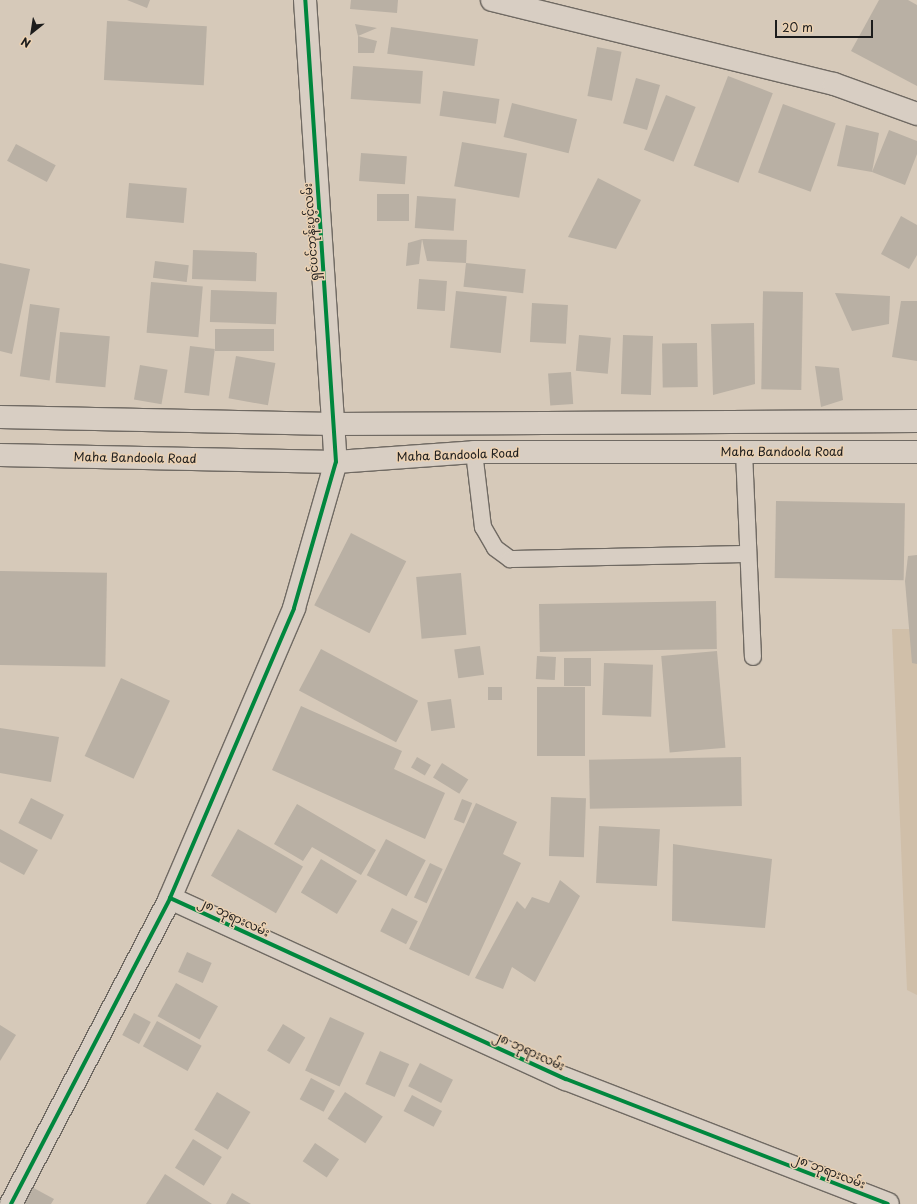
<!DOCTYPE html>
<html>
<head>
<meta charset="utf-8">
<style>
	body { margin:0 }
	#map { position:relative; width:917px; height:1204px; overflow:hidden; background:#d6c9b9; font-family:"Playpen Sans","Noto Sans Myanmar",sans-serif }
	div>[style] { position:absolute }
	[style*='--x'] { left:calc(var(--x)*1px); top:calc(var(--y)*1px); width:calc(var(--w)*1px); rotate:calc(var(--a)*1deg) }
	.built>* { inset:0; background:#d0bfa9 }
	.building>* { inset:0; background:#b9b0a4; transform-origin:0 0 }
	.roads { filter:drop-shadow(1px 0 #706a63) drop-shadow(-1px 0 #706a63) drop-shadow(0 1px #706a63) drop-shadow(0 -1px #706a63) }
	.service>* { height:16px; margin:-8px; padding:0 8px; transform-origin:8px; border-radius:8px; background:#d8cec3 }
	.minor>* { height:22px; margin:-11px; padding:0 11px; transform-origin:11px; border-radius:11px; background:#d8cec3 }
	.tertiary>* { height:22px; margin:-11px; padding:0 11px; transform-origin:11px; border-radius:11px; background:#d8cec3 }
	.secondary>* { height:22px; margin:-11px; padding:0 11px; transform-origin:11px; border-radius:11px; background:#d8cec3 }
	.cycleway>* { height:4px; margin:-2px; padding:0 2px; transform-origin:2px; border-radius:2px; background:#00873e }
	span { translate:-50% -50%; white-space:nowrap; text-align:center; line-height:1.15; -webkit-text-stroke:3px #ebd1b2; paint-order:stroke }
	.street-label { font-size:12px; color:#1c1c1c }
	.north { position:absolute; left:12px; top:12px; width:40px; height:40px; -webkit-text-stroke:3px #ebd1b2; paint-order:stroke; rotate:210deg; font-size:11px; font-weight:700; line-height:16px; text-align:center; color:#1c1c1c }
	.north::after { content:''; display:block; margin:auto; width:14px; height:18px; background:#1c1c1c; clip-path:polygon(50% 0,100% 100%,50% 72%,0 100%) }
	.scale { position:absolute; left:775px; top:20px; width:98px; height:18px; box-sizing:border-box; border:2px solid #1c1c1c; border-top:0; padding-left:5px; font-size:12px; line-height:14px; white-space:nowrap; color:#1c1c1c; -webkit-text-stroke:3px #ebd1b2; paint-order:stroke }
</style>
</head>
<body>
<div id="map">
	<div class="built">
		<div style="clip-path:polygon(892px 629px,917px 629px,917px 995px,907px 990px)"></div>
	</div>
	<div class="building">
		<div style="clip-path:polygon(127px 0,150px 0,147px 8px)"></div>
		<div style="clip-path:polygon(351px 0,398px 0,397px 13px,350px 9px)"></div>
		<div style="clip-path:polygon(879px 0,908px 0,917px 5px,917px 86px,851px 51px)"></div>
		<div style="left:107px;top:21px;width:100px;height:59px;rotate:3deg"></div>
		<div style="clip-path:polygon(355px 24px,377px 28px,358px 36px,377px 41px,374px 53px,358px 53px,358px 36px)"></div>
		<div style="left:391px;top:27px;width:88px;height:27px;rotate:8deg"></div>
		<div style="left:597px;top:47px;width:25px;height:50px;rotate:11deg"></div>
		<div style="left:353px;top:66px;width:70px;height:33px;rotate:4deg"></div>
		<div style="left:728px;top:76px;width:48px;height:96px;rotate:21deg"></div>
		<div style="left:636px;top:78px;width:25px;height:47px;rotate:16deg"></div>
		<div style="left:443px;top:91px;width:57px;height:25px;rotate:8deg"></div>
		<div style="left:666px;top:95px;width:32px;height:59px;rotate:22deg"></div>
		<div style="left:512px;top:103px;width:67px;height:35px;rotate:14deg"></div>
		<div style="left:783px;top:104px;width:56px;height:73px;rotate:20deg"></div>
		<div style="clip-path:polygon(846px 125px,879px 133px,872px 172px,889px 130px,917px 141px,917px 154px,905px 185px,872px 172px,837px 166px)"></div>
		<div style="left:462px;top:142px;width:66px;height:45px;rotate:10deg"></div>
		<div style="left:16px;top:144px;width:45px;height:19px;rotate:28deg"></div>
		<div style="left:361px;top:153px;width:46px;height:28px;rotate:4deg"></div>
		<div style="clip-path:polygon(598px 178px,641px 200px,616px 249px,568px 237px)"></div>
		<div style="left:129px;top:183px;width:58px;height:35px;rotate:5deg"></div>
		<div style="left:377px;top:194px;width:32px;height:27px"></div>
		<div style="left:417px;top:196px;width:39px;height:32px;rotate:4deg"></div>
		<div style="clip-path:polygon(901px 216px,917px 225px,917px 255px,909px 269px,881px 254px)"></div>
		<div style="clip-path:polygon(422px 239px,419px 264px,406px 266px,408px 243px)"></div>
		<div style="clip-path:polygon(422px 239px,467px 240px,466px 263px,427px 261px)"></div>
		<div style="left:193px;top:250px;width:64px;height:29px;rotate:2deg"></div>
		<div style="left:155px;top:261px;width:34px;height:17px;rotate:7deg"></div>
		<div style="clip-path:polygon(0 263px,30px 269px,12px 354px,0 351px)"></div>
		<div style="left:466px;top:263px;width:60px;height:24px;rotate:6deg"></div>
		<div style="left:419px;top:279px;width:28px;height:30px;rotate:4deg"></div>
		<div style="left:151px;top:282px;width:52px;height:51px;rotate:5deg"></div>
		<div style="left:211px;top:290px;width:66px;height:32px;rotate:2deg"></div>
		<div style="left:456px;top:291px;width:51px;height:57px;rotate:6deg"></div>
		<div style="left:803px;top:292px;width:98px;height:40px;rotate:91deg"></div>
		<div style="clip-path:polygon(835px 293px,890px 296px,889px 324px,852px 331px)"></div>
		<div style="clip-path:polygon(901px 301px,917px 301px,917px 361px,892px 357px)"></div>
		<div style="left:532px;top:303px;width:36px;height:39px;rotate:3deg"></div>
		<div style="left:30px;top:304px;width:30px;height:73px;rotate:8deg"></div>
		<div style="clip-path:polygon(754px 323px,755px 384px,713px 395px,711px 324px)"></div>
		<div style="left:215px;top:329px;width:59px;height:22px"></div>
		<div style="left:60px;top:332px;width:50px;height:51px;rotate:5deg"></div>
		<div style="left:579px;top:335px;width:32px;height:36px;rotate:5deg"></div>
		<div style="left:623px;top:335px;width:30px;height:59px;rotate:2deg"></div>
		<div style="left:697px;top:343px;width:44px;height:35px;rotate:89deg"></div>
		<div style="left:190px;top:346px;width:25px;height:47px;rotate:7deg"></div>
		<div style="left:236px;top:356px;width:40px;height:43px;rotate:10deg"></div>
		<div style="left:140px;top:365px;width:28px;height:35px;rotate:10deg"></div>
		<div style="clip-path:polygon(815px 366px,839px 368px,843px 400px,821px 407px)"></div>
		<div style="left:571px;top:372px;width:32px;height:23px;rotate:86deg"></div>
		<div style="left:776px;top:501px;width:129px;height:77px;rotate:1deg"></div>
		<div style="left:351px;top:533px;width:62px;height:81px;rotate:27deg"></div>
		<div style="clip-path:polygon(917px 555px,917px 664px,912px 663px,905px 581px,908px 556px)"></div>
		<div style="left:0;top:571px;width:107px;height:94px;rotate:1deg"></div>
		<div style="left:461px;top:573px;width:62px;height:45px;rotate:85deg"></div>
		<div style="left:716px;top:601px;width:48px;height:177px;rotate:89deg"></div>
		<div style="left:480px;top:646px;width:29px;height:26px;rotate:82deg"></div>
		<div style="left:321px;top:649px;width:110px;height:47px;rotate:28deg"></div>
		<div style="left:717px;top:651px;width:97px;height:56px;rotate:85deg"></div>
		<div style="left:537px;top:656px;width:19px;height:23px;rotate:3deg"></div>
		<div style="left:564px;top:658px;width:27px;height:28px"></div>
		<div style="left:604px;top:663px;width:49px;height:52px;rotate:2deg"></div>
		<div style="left:121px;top:678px;width:54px;height:86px;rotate:25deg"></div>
		<div style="left:488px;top:687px;width:14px;height:13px"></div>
		<div style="left:537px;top:687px;width:48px;height:69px"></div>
		<div style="left:451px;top:699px;width:29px;height:24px;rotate:82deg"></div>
		<div style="clip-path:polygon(301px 706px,402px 751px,394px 769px,445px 793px,425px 839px,272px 770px)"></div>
		<div style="clip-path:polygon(0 728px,59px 737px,51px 782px,0 773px)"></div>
		<div style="left:417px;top:757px;width:16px;height:12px;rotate:30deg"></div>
		<div style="left:741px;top:757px;width:49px;height:152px;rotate:89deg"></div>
		<div style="left:442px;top:763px;width:31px;height:17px;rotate:32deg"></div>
		<div style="left:551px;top:797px;width:35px;height:59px;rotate:2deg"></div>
		<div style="left:31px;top:798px;width:37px;height:28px;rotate:27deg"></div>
		<div style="left:462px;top:799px;width:11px;height:22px;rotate:22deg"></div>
		<div style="clip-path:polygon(476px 803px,517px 822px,503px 854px,521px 863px,469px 976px,409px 949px)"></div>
		<div style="clip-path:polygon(297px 804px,376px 850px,361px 875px,312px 847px,303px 861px,274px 844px)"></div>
		<div style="left:599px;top:826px;width:61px;height:57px;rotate:3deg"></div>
		<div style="clip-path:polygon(0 829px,38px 850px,24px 875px,0 862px)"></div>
		<div style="left:238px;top:829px;width:75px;height:54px;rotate:30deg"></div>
		<div style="left:386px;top:839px;width:45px;height:41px;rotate:28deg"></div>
		<div style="clip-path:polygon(673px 844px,772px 859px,765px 928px,672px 921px)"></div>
		<div style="left:321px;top:859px;width:42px;height:39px;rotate:31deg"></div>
		<div style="left:430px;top:863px;width:14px;height:38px;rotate:25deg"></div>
		<div style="clip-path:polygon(560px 880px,580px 896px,535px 982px,512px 967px,503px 989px,475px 978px,517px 901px,525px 909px,532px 897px,549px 903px)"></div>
		<div style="left:392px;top:908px;width:29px;height:26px;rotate:27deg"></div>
		<div style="left:187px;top:952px;width:27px;height:22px;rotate:24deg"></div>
		<div style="left:176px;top:983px;width:48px;height:38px;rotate:29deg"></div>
		<div style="left:134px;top:1013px;width:19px;height:25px;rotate:28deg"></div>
		<div style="left:330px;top:1017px;width:38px;height:59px;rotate:25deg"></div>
		<div style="left:157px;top:1021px;width:51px;height:29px;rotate:29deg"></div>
		<div style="left:283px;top:1024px;width:26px;height:31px;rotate:31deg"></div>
		<div style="clip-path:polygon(0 1025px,16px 1035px,0 1061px)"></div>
		<div style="left:380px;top:1051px;width:32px;height:36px;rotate:24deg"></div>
		<div style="left:420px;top:1063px;width:37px;height:26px;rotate:27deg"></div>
		<div style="left:311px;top:1078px;width:27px;height:24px;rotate:28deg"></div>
		<div style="left:217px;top:1092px;width:39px;height:44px;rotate:31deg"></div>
		<div style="left:345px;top:1092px;width:45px;height:32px;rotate:33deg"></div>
		<div style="left:412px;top:1095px;width:34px;height:18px;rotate:28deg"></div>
		<div style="left:193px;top:1139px;width:34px;height:34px;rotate:32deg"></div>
		<div style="left:315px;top:1143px;width:29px;height:22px;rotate:34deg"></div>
		<div style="clip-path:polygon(165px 1174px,212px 1204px,146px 1204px)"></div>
		<div style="clip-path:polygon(30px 1186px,54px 1199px,51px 1204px,20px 1204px)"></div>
		<div style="clip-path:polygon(232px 1193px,251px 1204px,226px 1204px)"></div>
	</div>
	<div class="roads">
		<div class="service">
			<div style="--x:474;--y:452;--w:76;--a:83.2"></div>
			<div style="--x:483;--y:527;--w:24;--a:60"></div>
			<div style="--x:495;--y:548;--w:19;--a:36"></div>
			<div style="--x:510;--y:559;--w:238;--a:-1.2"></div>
			<div style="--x:744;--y:452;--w:205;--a:87.5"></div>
		</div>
		<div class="minor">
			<div style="--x:492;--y:0;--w:352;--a:13.8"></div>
			<div style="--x:834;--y:84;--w:88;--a:19.9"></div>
			<div style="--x:170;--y:898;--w:435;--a:24.6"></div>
			<div style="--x:566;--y:1079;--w:345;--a:21.2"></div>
			<div style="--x:11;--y:1204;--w:345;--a:-62.5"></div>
			<div style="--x:170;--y:898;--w:315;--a:-66.8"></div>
			<div style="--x:294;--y:608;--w:152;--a:-74"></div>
		</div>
		<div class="tertiary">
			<div style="--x:305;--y:0;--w:463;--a:86.2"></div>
		</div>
		<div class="secondary">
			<div style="--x:0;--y:417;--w:333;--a:1.2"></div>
			<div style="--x:333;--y:424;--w:584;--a:-0.29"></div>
			<div style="--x:0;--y:455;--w:336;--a:1.2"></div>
			<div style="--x:336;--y:462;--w:138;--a:-4.1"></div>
			<div style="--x:474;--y:452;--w:443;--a:0"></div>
		</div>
	</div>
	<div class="cycleway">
		<div style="--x:170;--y:898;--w:435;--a:24.6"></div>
		<div style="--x:566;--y:1079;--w:345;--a:21.2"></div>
		<div style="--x:11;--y:1204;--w:345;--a:-62.5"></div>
		<div style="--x:170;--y:898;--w:315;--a:-66.8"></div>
		<div style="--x:294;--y:608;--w:152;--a:-74"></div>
		<div style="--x:336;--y:462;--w:463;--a:-93.8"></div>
	</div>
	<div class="street-label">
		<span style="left:311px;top:232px;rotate:-94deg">ရှင်ပင်ဘုန်းပွင့်လမ်း</span>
		<span style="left:782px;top:452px">Maha Bandoola Road</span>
		<span style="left:458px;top:455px;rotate:-2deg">Maha Bandoola Road</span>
		<span style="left:135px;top:458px;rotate:1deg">Maha Bandoola Road</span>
		<span style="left:234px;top:917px;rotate:25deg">၂၈ ဘုရားလမ်း</span>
		<span style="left:529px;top:1051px;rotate:25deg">၂၈ ဘုရားလမ်း</span>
		<span style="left:829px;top:1171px;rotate:21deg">၂၈ ဘုရားလမ်း</span>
	</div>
	<div class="north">N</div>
	<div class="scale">20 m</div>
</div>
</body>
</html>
